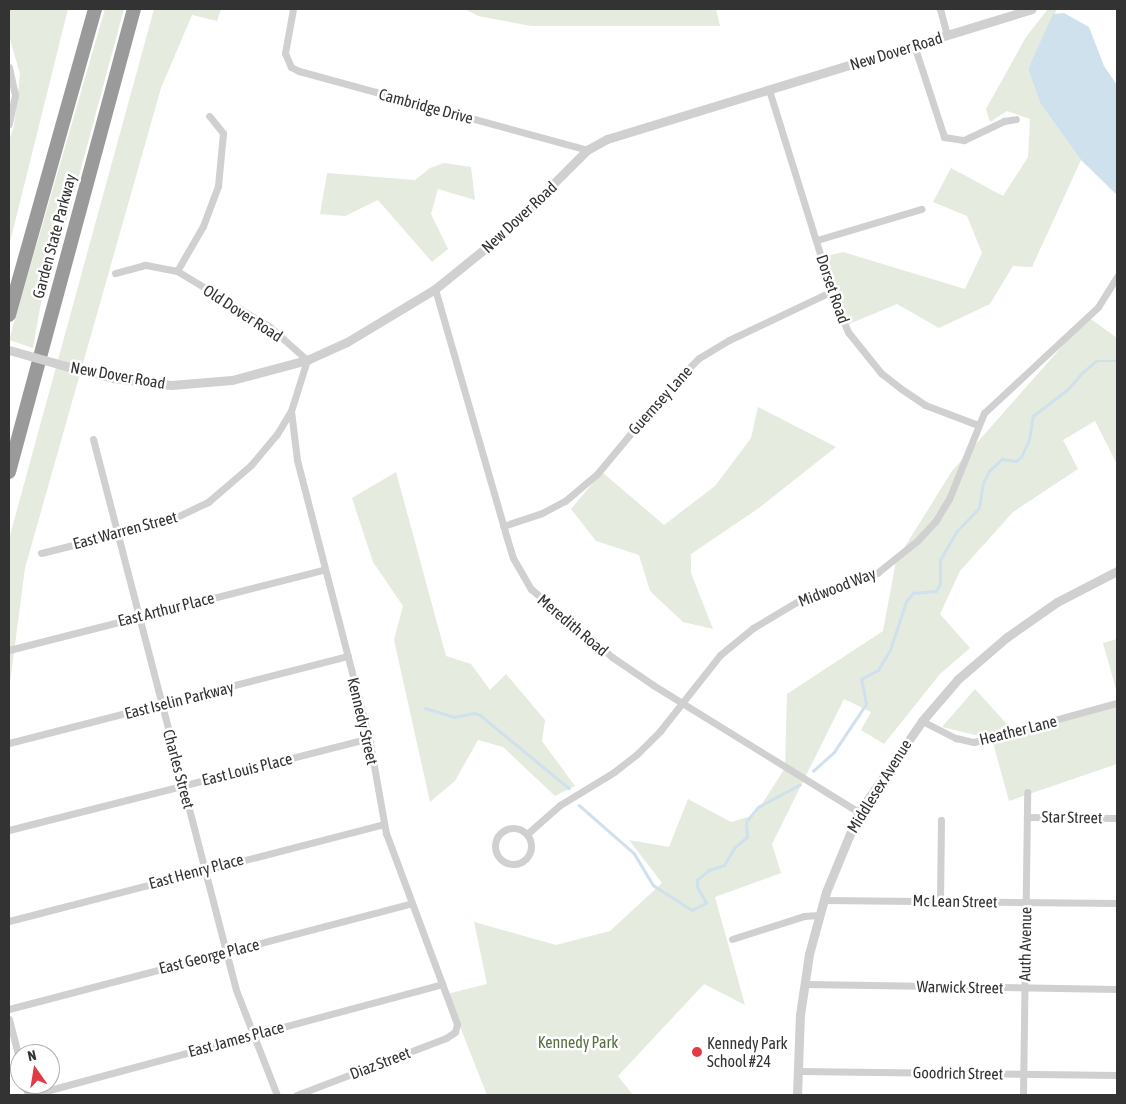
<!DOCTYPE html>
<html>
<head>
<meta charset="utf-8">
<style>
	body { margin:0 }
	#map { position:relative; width:1126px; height:1104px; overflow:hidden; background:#fff; font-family:"Asap Condensed",sans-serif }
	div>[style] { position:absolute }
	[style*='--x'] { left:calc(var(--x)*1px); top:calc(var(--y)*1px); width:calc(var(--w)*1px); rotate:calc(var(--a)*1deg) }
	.green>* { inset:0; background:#e5ebdf }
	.water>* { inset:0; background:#cfe1ed }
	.stream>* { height:2.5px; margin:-1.25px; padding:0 1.25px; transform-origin:1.25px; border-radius:1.25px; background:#cfe1ed }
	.minor>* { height:7px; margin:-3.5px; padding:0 3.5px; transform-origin:3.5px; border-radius:3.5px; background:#d0d0d0 }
	.minor>.ring { margin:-3.5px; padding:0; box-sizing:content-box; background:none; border:7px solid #d0d0d0; border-radius:50% }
	.tertiary>* { height:9px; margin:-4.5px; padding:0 4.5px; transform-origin:4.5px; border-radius:4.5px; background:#d0d0d0 }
	.motorway>* { height:14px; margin:-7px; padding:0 7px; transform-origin:7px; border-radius:7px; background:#9a9a9a }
	.tertiary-bridge>* { height:9px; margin:-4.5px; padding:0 4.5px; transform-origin:4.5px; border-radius:4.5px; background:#d0d0d0 }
	.dots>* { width:14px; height:14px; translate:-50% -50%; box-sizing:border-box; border:2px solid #fff; border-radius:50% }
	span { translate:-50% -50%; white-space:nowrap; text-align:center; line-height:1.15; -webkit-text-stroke:5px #fff; paint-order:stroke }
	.street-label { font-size:16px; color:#333 }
	.park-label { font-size:16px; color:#556f3f }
	.poi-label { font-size:16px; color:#333 }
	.left { translate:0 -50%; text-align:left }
	.frame { position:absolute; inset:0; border:10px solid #333; pointer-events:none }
	.north { position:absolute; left:10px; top:1044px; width:50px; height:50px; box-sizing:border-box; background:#fff; border:1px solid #adadad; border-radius:50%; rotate:347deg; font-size:14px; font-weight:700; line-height:20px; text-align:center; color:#333 }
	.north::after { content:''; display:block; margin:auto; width:18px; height:22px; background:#e33b45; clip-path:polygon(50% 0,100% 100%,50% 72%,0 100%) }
</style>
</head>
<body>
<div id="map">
	<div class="green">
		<div style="clip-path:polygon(9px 9px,68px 9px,9px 246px,9px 141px,14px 126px,20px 74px,9px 36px)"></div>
		<div style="clip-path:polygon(105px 9px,124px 9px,70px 209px,42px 297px,33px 348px,9px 340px)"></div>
		<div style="clip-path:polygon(154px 9px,221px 9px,217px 21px,192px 15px,161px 88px,25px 568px,9px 691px,9px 539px)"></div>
		<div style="clip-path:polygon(465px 9px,716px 9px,720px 26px,531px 26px,478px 16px)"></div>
		<div style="clip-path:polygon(1048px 9px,1057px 9px,1028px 69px,1040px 103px,1081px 160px,1032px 267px,1013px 266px,990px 304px,939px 328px,897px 304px,842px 327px,819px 258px,843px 252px,965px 289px,982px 253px,967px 216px,933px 202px,951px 168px,1003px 196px,1028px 157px,1030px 119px,1007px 111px,990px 122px,986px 109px,1026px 37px)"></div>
		<div style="clip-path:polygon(444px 163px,471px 167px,475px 200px,438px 189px,431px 214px,448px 249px,432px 262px,378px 200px,345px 216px,320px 214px,327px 173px,415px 180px,430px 168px)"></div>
		<div style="clip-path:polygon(1088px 317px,1117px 338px,1117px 464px,1095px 421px,1063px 440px,1078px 469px,1013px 512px,960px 571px,940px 614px,970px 648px,940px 674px,884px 744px,861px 730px,871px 712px,844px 699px,772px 844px,781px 873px,715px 897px,745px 1005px,704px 984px,618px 1076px,633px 1095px,487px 1095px,447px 994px,487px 984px,474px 922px,556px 945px,610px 931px,662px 883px,629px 840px,669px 847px,688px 799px,731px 822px,755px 815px,785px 768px,787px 694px,883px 631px,896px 561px,952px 471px)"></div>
		<div style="clip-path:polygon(758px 407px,836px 447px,759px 508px,691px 554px,691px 573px,713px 629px,683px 622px,650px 591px,639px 555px,596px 541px,571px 509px,602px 472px,664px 525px,715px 486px,751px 438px)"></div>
		<div style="clip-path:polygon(396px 472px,446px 656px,471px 664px,490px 690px,506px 674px,545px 720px,542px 741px,575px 786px,555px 796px,503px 747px,478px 740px,455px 781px,430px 802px,394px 640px,403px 606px,373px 562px,352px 498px)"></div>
		<div style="clip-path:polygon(1117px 639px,1117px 693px,1103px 643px)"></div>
		<div style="clip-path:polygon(975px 689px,1015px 733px,1117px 704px,1117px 764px,1009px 801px,992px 739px,942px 727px)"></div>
	</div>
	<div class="water">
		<div style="clip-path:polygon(1064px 13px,1089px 27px,1104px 66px,1117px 85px,1117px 195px,1081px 160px,1040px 103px,1028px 69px,1053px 14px)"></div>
	</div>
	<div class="stream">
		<div style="--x:425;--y:708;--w:30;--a:17"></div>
		<div style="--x:454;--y:717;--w:20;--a:-11"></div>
		<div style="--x:474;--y:713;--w:6;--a:18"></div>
		<div style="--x:480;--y:715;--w:115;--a:39.4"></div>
		<div style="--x:813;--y:771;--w:28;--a:-42"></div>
		<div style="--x:834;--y:752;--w:58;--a:-56.3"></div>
		<div style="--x:866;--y:704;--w:25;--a:-101"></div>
		<div style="--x:861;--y:679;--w:19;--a:-28"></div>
		<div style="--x:878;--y:670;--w:23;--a:-59"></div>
		<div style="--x:890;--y:650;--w:51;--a:-71.6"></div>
		<div style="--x:906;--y:602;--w:11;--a:-52"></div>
		<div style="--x:913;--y:593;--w:23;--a:-5"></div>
		<div style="--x:936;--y:591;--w:8;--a:-60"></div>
		<div style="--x:940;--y:584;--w:24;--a:-90"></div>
		<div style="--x:940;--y:560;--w:32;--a:-60"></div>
		<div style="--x:956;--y:532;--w:33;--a:-46"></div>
		<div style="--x:979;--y:508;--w:25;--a:-81"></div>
		<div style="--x:983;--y:483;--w:13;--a:-63"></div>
		<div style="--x:989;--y:471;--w:18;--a:-43"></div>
		<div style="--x:1002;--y:459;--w:14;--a:8"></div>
		<div style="--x:1016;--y:461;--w:6;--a:-39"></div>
		<div style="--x:1021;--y:457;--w:19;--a:-65"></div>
		<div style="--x:1029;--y:440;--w:24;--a:-81"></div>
		<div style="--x:1033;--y:416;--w:44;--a:-37.6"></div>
		<div style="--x:1068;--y:389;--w:23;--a:-49"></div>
		<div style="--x:1083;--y:372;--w:17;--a:-40"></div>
		<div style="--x:1096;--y:361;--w:21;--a:0"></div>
		<div style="--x:579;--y:805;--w:73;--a:41.1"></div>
		<div style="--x:634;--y:853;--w:37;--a:59"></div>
		<div style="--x:653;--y:885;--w:46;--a:32.7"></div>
		<div style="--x:692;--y:910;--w:16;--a:-27"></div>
		<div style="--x:706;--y:903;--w:18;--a:-119"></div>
		<div style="--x:697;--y:887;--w:7;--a:-90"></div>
		<div style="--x:697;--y:880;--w:16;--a:-40"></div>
		<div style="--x:709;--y:870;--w:16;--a:-18"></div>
		<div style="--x:724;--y:865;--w:21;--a:-59"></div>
		<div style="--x:735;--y:847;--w:16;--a:-40"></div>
		<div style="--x:747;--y:837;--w:15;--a:-94"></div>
		<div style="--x:746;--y:822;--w:19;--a:-51"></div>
		<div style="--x:758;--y:807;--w:47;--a:-28.2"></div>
	</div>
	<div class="minor">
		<div style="--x:293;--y:9;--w:45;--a:100.3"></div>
		<div style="--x:285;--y:53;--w:15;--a:67"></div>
		<div style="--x:291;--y:67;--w:9;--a:27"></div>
		<div style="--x:299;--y:71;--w:299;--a:15.3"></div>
		<div style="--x:940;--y:9;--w:27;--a:75"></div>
		<div style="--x:914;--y:45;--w:97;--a:71.9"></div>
		<div style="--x:944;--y:137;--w:20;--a:9"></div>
		<div style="--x:964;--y:140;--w:44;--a:-25.4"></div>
		<div style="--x:1004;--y:121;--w:12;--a:-9"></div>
		<div style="--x:9;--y:67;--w:29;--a:78"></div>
		<div style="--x:15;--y:95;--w:30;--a:102"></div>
		<div style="--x:769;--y:90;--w:215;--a:72.7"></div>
		<div style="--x:833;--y:295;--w:40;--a:68"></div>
		<div style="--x:848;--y:332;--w:53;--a:51.2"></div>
		<div style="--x:881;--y:373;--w:24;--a:38"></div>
		<div style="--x:900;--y:388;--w:30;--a:34"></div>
		<div style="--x:925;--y:405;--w:57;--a:20.7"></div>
		<div style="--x:817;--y:240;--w:109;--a:-16.6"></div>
		<div style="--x:177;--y:271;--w:52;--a:-60"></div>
		<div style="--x:203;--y:226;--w:43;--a:-69.4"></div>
		<div style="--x:218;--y:186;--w:53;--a:-84.6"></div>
		<div style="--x:223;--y:133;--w:22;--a:-129"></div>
		<div style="--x:435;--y:289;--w:253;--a:73.9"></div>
		<div style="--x:505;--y:532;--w:27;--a:73"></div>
		<div style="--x:513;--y:558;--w:36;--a:60"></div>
		<div style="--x:531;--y:589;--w:106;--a:40"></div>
		<div style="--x:612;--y:657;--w:50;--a:34.3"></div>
		<div style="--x:653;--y:685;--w:242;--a:31.7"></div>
		<div style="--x:291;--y:411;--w:49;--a:83"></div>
		<div style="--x:297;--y:460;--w:287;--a:75.5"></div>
		<div style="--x:369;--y:738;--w:97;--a:79.9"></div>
		<div style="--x:386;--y:833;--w:204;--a:69.6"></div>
		<div style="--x:457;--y:1024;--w:8;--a:104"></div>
		<div style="--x:455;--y:1032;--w:11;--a:146"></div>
		<div style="--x:446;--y:1038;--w:160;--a:159.1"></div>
		<div style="--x:93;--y:439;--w:569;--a:75.45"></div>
		<div style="--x:236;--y:990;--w:113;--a:68.7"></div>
		<div style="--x:503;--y:526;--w:41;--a:-18.4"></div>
		<div style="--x:542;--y:513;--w:26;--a:-28"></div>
		<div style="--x:565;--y:501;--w:42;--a:-40.2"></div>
		<div style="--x:597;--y:474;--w:107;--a:-50.3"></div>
		<div style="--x:665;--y:392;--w:48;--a:-45"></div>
		<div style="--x:699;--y:358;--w:35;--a:-31"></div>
		<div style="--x:729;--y:340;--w:114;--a:-25.4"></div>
		<div style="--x:41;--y:553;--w:129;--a:-13.9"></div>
		<div style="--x:166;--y:522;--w:47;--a:-25.5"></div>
		<div style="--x:208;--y:502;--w:57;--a:-40.7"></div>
		<div style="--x:251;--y:465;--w:40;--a:-50"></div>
		<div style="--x:277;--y:434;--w:27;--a:-59"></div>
		<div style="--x:291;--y:411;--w:53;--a:-72.6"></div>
		<div style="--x:307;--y:360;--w:50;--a:-138.3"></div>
		<div style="--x:270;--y:327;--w:109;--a:-148.9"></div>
		<div style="--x:177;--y:271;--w:33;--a:-169"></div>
		<div style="--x:145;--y:265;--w:31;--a:165"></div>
		<div style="--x:9;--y:650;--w:325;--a:-14.3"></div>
		<div style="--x:922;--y:721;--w:38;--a:27"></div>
		<div style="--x:956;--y:738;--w:18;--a:13"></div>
		<div style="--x:974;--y:742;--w:148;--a:-15.3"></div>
		<div style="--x:9;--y:743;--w:350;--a:-14.4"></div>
		<div style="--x:1027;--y:817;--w:90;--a:0.6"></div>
		<div class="ring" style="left:495px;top:828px;width:29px;height:29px"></div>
		<div style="--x:9;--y:830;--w:372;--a:-14.3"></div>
		<div style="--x:527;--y:834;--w:44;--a:-41.3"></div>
		<div style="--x:560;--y:805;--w:63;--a:-31.4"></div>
		<div style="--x:614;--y:772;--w:29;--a:-38"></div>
		<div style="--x:637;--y:754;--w:33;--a:-45"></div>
		<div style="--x:660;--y:731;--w:97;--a:-51.7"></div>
		<div style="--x:720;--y:655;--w:43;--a:-39.3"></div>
		<div style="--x:753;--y:628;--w:55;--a:-30.8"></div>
		<div style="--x:800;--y:600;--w:82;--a:-19.3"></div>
		<div style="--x:877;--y:573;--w:51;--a:-38.7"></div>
		<div style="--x:917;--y:541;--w:26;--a:-47"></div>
		<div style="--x:935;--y:522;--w:27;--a:-59"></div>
		<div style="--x:949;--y:499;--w:93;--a:-67.9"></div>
		<div style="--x:984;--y:413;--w:156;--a:-42.9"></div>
		<div style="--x:1098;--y:307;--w:36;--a:-58"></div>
		<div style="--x:823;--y:900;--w:294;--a:0.6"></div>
		<div style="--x:940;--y:901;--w:81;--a:-89.3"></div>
		<div style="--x:9;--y:921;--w:387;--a:-14.5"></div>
		<div style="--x:732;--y:939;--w:76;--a:-17.7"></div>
		<div style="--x:804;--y:916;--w:15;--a:-4"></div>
		<div style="--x:804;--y:984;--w:313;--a:0.9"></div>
		<div style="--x:9;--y:1009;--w:415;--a:-14.7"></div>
		<div style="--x:9;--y:1019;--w:44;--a:75.7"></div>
		<div style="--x:798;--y:1071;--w:319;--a:0.7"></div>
		<div style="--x:25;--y:1084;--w:11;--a:75"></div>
		<div style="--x:31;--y:1095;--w:426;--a:-15.1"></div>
		<div style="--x:1023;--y:1095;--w:303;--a:-89.2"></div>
	</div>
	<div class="tertiary">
		<div style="--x:69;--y:367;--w:46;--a:13.7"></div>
		<div style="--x:114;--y:378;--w:57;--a:7"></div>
		<div style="--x:171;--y:385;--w:61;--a:-4.7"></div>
		<div style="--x:232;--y:380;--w:78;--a:-14.9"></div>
		<div style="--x:307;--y:360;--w:44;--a:-24.2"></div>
		<div style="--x:347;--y:342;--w:103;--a:-31.1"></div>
		<div style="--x:435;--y:289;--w:87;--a:-39"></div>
		<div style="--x:503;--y:234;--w:119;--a:-45"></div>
		<div style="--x:587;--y:150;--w:23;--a:-29"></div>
		<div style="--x:607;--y:139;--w:444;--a:-17"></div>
		<div style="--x:797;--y:1095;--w:80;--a:-87.9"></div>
		<div style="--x:800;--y:1015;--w:62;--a:-81.6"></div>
		<div style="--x:809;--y:954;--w:64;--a:-74.7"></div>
		<div style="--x:826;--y:892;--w:87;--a:-67.6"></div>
		<div style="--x:859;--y:812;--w:111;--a:-55.3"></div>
		<div style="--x:922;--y:721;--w:55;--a:-49.4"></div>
		<div style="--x:958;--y:679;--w:65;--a:-40.6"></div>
		<div style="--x:1007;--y:637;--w:61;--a:-35"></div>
		<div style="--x:1057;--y:602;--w:68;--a:-27.3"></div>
	</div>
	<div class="motorway">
		<div style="--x:9;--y:315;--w:318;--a:-74.3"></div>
		<div style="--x:9;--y:472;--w:480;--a:-74.9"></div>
	</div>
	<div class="tertiary-bridge">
		<div style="--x:9;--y:350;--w:62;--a:15.8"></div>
	</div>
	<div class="dots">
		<div style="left:697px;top:1052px;background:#e33b45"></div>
	</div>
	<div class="street-label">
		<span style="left:896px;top:51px;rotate:-17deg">New Dover Road</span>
		<span style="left:426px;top:106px;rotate:15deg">Cambridge Drive</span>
		<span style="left:519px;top:217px;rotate:-43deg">New Dover Road</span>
		<span style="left:54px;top:236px;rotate:-75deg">Garden State Parkway</span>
		<span style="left:833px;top:289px;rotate:71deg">Dorset Road</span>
		<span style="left:243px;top:313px;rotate:33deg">Old Dover Road</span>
		<span style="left:118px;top:375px;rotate:10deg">New Dover Road</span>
		<span style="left:660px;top:400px;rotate:-48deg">Guernsey Lane</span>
		<span style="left:125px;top:530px;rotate:-15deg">East Warren Street</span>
		<span style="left:837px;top:587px;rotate:-21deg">Midwood Way</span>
		<span style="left:166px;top:609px;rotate:-14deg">East Arthur Place</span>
		<span style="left:573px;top:625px;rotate:40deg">Meredith Road</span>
		<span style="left:179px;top:700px;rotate:-14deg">East Iselin Parkway</span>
		<span style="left:363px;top:721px;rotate:77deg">Kennedy Street</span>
		<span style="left:1018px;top:730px;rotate:-14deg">Heather Lane</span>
		<span style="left:179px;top:769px;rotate:75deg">Charles Street</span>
		<span style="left:247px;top:769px;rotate:-14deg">East Louis Place</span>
		<span style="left:879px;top:786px;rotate:-58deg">Middlesex Avenue</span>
		<span style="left:1072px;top:817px;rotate:1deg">Star Street</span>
		<span style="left:196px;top:871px;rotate:-15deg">East Henry Place</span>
		<span style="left:955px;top:901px;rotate:1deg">Mc Lean Street</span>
		<span style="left:1025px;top:944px;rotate:-89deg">Auth Avenue</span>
		<span style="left:209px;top:956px;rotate:-14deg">East George Place</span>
		<span style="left:960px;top:987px;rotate:1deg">Warwick Street</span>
		<span style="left:236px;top:1039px;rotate:-15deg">East James Place</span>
		<span style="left:380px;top:1063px;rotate:-21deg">Diaz Street</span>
		<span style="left:958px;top:1073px;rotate:1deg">Goodrich Street</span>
	</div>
	<div class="park-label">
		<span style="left:578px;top:1042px">Kennedy Park</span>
	</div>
	<div class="poi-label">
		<span class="left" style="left:707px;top:1052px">Kennedy Park<br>School #24</span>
	</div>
	<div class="frame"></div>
	<div class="north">N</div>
</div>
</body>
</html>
